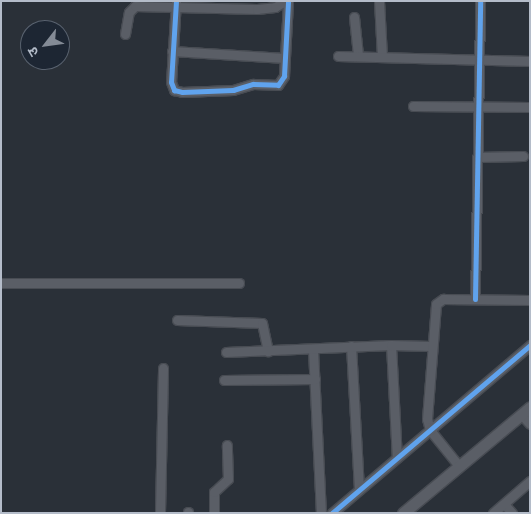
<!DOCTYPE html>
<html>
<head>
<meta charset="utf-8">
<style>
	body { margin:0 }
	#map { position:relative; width:531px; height:514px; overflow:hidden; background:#2a3038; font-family:"Exo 2","Noto Sans Devanagari",sans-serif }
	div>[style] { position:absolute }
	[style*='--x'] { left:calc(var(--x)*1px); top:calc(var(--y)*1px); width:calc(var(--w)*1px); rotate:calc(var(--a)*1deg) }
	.roads { filter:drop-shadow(1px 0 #484c53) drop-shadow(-1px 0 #484c53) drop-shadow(0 1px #484c53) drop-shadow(0 -1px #484c53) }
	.minor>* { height:9px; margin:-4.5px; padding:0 4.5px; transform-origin:4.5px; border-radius:4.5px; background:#5a5e66 }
	.tertiary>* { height:11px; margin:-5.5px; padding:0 5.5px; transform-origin:5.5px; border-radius:5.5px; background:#5a5e66 }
	.cycleway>* { height:5px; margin:-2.5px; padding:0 2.5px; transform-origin:2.5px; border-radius:2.5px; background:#60a3ed }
	span { translate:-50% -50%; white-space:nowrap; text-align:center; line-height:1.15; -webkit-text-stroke:4.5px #1d2633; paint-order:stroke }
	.frame { position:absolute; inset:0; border:2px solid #b4bcc9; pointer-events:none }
	.north { position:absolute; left:20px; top:20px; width:50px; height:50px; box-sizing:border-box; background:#1d2633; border:1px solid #59626f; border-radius:50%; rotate:240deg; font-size:14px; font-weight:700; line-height:20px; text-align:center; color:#b4bcc9 }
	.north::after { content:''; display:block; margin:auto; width:18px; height:22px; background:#848b96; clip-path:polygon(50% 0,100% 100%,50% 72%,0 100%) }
</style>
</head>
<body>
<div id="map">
	<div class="roads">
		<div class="minor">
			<div style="--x:176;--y:1;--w:81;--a:93.5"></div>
			<div style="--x:171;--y:82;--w:9;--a:69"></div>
			<div style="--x:174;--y:90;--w:8;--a:14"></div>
			<div style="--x:182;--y:92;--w:51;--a:-2.2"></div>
			<div style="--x:233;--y:90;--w:21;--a:-17"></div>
			<div style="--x:253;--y:84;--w:25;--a:2"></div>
			<div style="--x:278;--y:85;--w:11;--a:-56"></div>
			<div style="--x:284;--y:76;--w:75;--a:-86.9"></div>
			<div style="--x:379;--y:1;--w:56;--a:86.9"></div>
			<div style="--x:354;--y:17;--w:39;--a:84"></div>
			<div style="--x:125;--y:34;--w:22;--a:-80"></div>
			<div style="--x:129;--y:12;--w:8;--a:-45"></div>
			<div style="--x:135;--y:6;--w:122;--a:1.4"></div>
			<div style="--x:257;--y:9;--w:18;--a:-6"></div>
			<div style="--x:275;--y:7;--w:12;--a:-31"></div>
			<div style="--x:172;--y:51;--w:113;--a:3.5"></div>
			<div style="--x:338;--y:56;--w:192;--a:1.5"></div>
			<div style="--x:413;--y:106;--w:117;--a:0.5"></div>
			<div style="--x:477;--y:157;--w:46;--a:-1.2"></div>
			<div style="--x:1;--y:283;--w:238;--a:0"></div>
			<div style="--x:475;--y:299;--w:298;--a:-89"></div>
			<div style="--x:177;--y:320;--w:85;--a:2"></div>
			<div style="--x:262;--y:323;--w:29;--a:78"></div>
			<div style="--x:391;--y:345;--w:113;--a:87"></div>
			<div style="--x:351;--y:346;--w:144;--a:86.8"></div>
			<div style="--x:313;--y:350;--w:163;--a:87.2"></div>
			<div style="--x:226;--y:352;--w:165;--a:-2.4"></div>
			<div style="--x:391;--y:345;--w:40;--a:1.4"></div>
			<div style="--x:224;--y:380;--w:91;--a:-0.6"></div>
			<div style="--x:521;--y:414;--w:13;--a:48"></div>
			<div style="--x:459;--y:466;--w:46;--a:-128.9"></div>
			<div style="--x:430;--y:430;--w:11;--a:-105"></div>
			<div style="--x:427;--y:419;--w:115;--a:-85.5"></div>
			<div style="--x:436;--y:304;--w:9;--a:-36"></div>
			<div style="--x:443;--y:299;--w:87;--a:0.7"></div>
			<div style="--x:504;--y:504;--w:12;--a:48"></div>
			<div style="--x:160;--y:513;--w:145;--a:-88.8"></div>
			<div style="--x:188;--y:513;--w:1;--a:-90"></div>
			<div style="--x:214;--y:513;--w:21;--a:-90"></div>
			<div style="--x:214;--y:492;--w:19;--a:-43"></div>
			<div style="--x:228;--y:479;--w:34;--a:-92"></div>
			<div style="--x:332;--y:513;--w:260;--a:-40.3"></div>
			<div style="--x:493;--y:513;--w:49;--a:-40.9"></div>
		</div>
		<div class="tertiary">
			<div style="--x:403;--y:513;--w:165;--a:-39.8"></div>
		</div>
	</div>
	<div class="cycleway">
		<div style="--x:176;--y:1;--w:81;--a:93.5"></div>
		<div style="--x:171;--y:82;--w:9;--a:69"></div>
		<div style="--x:174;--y:90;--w:8;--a:14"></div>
		<div style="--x:182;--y:92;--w:51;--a:-2.2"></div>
		<div style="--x:233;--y:90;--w:21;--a:-17"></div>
		<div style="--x:253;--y:84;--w:25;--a:2"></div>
		<div style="--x:278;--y:85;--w:11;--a:-56"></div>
		<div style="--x:284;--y:76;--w:75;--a:-86.9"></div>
		<div style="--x:475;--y:299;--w:298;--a:-89"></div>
		<div style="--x:332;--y:513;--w:260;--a:-40.3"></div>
	</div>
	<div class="frame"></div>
	<div class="north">उ</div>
</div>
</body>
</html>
